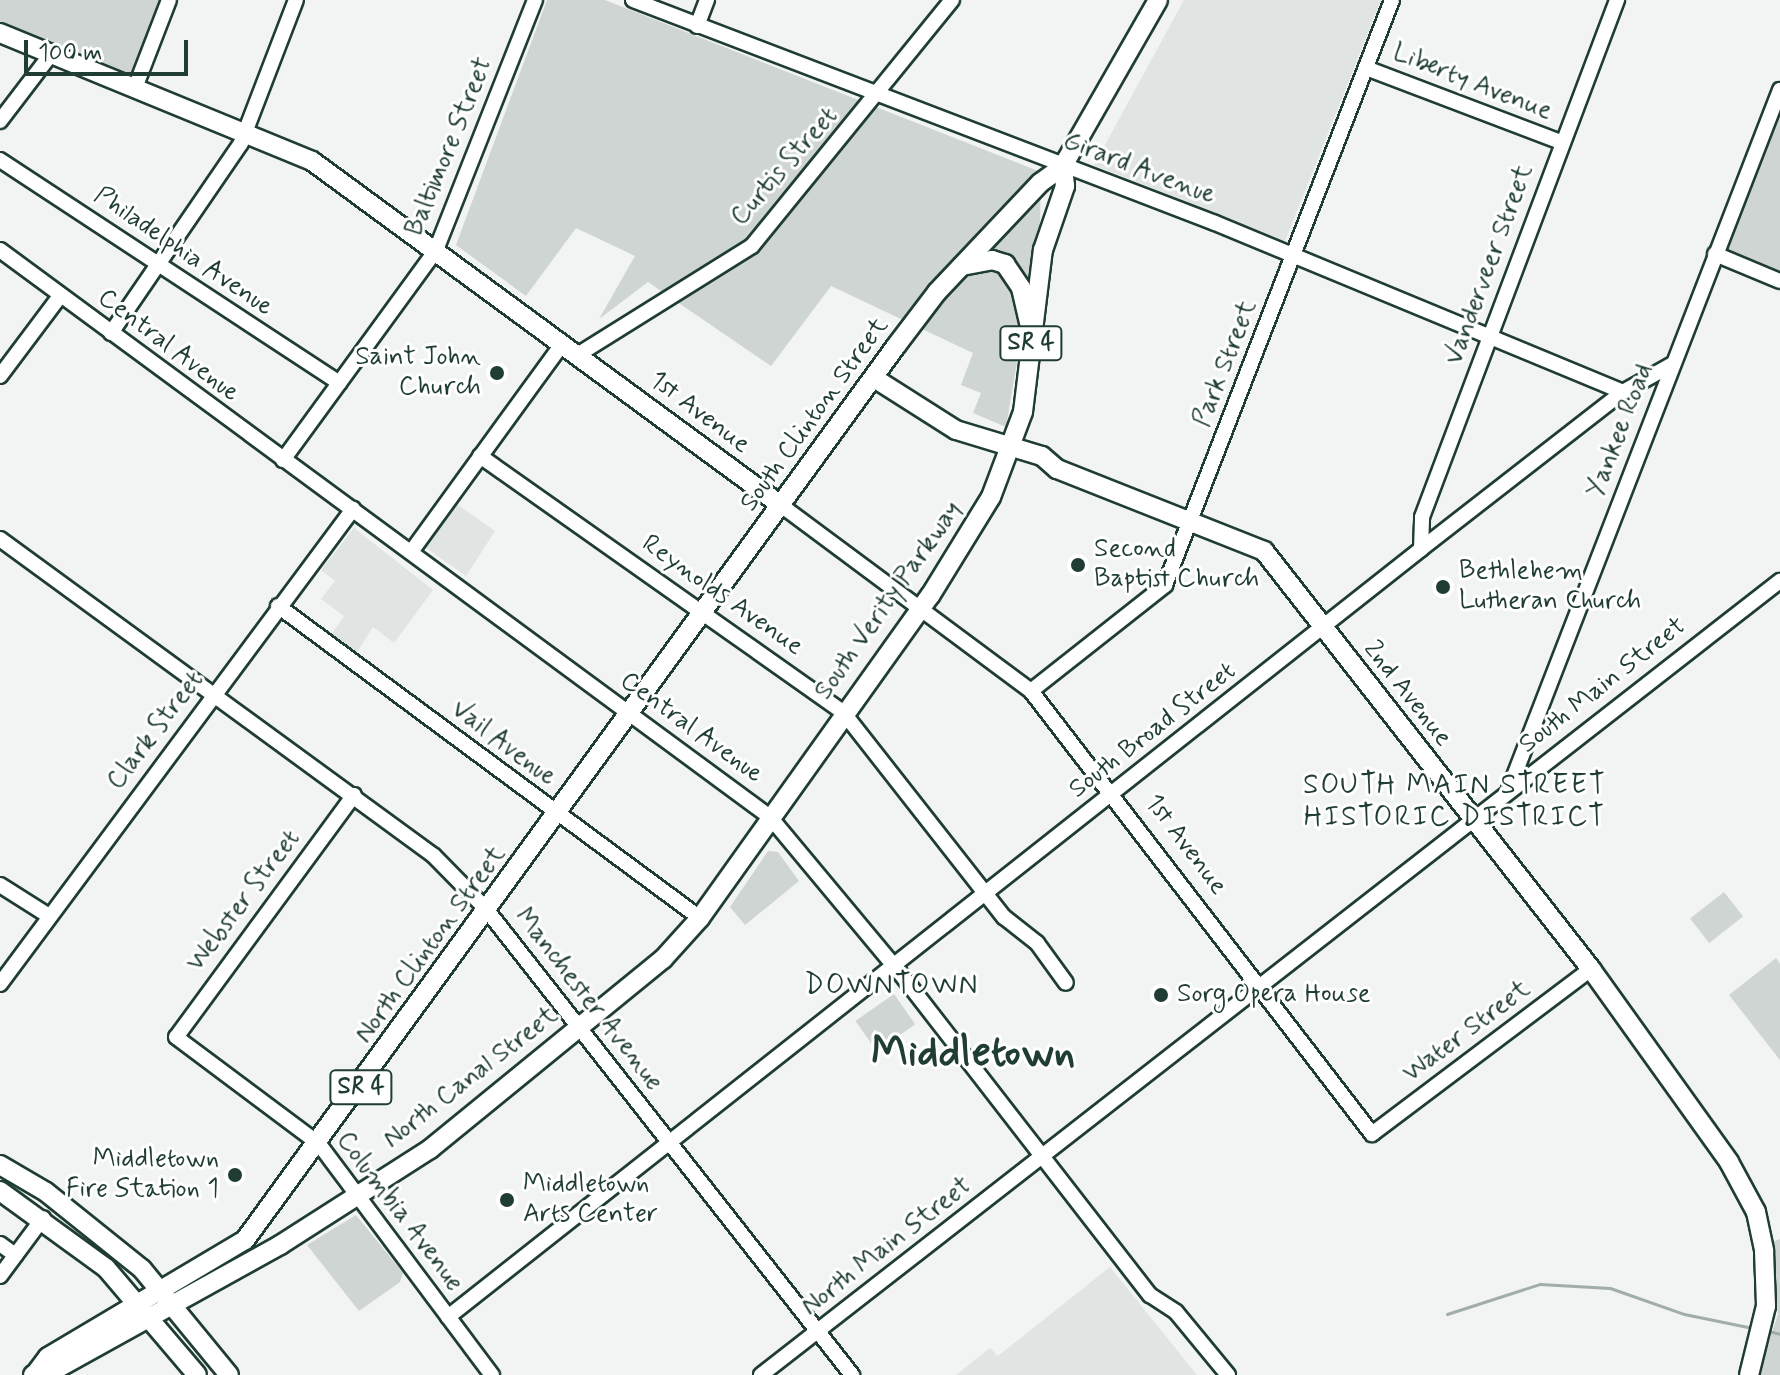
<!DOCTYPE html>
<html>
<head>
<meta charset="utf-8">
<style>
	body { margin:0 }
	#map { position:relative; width:1780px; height:1375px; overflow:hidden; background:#f2f3f3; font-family:Mynerve,sans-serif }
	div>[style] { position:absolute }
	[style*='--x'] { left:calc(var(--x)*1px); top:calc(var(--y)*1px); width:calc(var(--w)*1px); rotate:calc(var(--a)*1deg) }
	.built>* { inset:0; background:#e0e4e3 }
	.green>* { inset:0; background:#ced5d3; transform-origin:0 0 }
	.stream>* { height:3px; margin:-1.5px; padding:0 1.5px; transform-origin:1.5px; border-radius:1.5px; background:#a1adaa }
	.roads { filter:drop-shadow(2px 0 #1f3d34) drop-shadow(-2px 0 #1f3d34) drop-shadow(0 2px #1f3d34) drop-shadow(0 -2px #1f3d34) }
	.minor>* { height:14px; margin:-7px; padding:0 7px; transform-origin:7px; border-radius:7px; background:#fff }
	.major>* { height:18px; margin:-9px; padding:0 9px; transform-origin:9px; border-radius:9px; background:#fff }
	.dots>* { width:22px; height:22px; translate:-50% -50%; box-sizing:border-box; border:4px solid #fff; border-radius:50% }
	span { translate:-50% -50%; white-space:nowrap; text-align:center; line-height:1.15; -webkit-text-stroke:6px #fff; paint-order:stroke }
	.shield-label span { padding:2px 6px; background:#fff; border:2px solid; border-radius:6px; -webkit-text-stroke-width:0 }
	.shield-label { font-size:24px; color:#1f3d34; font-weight:700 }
	.street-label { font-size:26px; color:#1f3d34 }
	.poi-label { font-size:26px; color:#1f3d34 }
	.right { translate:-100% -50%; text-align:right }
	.left { translate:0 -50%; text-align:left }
	.neighbourhood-label { font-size:28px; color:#1f3d34; letter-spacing:2px }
	.town-label { font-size:42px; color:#1f3d34; font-weight:700 }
	.scale { position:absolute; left:24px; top:40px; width:164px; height:36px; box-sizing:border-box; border:4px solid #1f3d34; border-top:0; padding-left:10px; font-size:24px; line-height:28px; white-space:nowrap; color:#1f3d34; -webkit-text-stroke:6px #fff; paint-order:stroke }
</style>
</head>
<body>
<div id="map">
	<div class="built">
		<div style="clip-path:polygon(1184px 0,1381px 0,1285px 241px,1094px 165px)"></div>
		<div style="clip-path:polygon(458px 505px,495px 531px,466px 576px,422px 545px,441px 518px)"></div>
		<div style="clip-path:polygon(354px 528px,433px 590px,394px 643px,373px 627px,357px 652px,331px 635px,344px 616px,321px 599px,335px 581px,321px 570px)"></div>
		<div style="clip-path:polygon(1110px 1267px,1197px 1375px,956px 1375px,990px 1348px,998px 1356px)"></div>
	</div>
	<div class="green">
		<div style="clip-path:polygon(0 0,169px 0,135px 88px,0 33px)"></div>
		<div style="clip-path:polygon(547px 0,605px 0,1041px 172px,1040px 226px,1006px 427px,973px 413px,981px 393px,961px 385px,973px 353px,831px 286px,771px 366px,648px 282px,599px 319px,635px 256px,576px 228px,526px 296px,456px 245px)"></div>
		<div style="clip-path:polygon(1780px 90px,1780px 281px,1715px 254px)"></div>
		<div style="clip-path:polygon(768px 851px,778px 852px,799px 881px,745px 925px,730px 907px)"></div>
		<div style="left:1724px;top:892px;width:31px;height:43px;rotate:52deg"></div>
		<div style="clip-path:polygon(1776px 958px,1780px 964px,1780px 1060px,1729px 995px)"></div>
		<div style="left:894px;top:994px;width:37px;height:47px;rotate:55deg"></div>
		<div style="clip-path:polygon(356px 1215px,403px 1273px,400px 1282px,359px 1311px,307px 1245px)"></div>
		<div style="clip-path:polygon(1780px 1239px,1780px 1375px,1758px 1375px,1778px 1314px,1772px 1242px)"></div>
	</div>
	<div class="stream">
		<div style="--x:1447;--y:1314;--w:98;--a:-17.9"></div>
		<div style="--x:1540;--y:1284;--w:70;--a:3.3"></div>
		<div style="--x:1610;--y:1288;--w:78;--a:19.4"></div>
		<div style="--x:1684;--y:1314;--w:70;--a:11.5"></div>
		<div style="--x:1768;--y:1331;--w:12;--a:14"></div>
	</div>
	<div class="roads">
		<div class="minor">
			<div style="--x:633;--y:0;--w:623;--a:20.96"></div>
			<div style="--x:1215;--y:223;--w:442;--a:22.5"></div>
			<div style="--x:697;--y:26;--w:28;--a:-69"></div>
			<div style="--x:1366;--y:68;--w:209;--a:20.8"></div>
			<div style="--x:135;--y:88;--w:94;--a:-68.9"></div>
			<div style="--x:0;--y:121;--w:86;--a:-52.6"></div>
			<div style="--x:0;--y:160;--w:406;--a:33.3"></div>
			<div style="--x:0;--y:250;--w:956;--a:36.37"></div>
			<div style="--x:770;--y:817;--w:203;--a:50.2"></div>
			<div style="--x:900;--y:973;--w:408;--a:52.2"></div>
			<div style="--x:1150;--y:1295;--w:31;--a:33"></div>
			<div style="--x:1176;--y:1312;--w:82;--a:50.5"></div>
			<div style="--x:1715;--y:254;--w:70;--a:22.6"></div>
			<div style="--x:111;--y:333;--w:230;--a:-55.6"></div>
			<div style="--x:241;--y:143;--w:153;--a:-69"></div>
			<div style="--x:579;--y:354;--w:204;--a:-32"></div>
			<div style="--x:752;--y:246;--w:317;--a:-50.9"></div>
			<div style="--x:0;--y:376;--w:100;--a:-53.1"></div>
			<div style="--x:480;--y:456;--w:444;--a:35.2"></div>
			<div style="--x:843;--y:712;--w:261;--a:51.9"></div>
			<div style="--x:1004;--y:917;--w:42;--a:38.2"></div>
			<div style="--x:1037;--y:943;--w:49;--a:54.1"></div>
			<div style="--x:283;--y:460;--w:260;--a:-53.9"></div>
			<div style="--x:436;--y:250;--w:269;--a:-68.4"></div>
			<div style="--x:782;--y:506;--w:310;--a:36.6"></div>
			<div style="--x:1031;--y:691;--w:559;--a:52.41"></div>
			<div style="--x:1372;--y:1134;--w:274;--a:-37"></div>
			<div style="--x:0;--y:539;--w:537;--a:36.14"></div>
			<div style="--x:434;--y:856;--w:74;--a:45.5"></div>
			<div style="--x:486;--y:909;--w:593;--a:51.85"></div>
			<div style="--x:1421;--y:549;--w:32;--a:-88"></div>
			<div style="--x:1422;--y:517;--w:553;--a:-69.33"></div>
			<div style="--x:411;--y:552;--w:258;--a:-54"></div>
			<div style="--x:278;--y:606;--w:525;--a:36.48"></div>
			<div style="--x:1031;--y:691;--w:171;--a:-38.3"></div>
			<div style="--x:1165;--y:585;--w:627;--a:-68.79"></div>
			<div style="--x:1509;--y:789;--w:750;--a:-68.81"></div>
			<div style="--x:354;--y:795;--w:300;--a:126.3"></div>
			<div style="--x:176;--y:1037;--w:179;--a:36.8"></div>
			<div style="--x:319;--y:1144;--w:289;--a:53.2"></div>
			<div style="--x:0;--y:885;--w:58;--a:32.3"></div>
			<div style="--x:0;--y:984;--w:592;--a:-53.38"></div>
			<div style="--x:0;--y:1244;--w:19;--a:36"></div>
			<div style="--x:0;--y:1276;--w:72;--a:-53.4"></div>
			<div style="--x:448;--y:1317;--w:1240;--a:-38.28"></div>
			<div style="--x:1421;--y:549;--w:256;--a:-37.9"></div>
			<div style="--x:1623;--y:392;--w:55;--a:-29.4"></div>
			<div style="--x:761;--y:1375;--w:1292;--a:-37.93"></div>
		</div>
		<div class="major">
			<div style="--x:0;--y:33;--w:337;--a:22.3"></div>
			<div style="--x:312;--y:161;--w:583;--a:36.28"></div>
			<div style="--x:962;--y:266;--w:31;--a:-11"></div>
			<div style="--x:992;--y:260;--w:14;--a:17"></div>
			<div style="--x:1005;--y:264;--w:29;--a:56"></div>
			<div style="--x:1021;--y:288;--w:36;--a:77"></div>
			<div style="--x:874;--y:378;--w:97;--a:32.4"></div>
			<div style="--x:956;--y:430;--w:90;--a:16.8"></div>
			<div style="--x:1042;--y:456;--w:20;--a:41"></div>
			<div style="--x:1057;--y:469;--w:223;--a:21.6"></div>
			<div style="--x:1264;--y:551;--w:531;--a:51.96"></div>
			<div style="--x:1591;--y:969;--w:237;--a:54.4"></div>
			<div style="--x:1729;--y:1162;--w:57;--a:61.6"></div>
			<div style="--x:1756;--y:1212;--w:40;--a:78"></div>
			<div style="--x:1764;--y:1251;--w:55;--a:87.9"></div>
			<div style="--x:1766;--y:1306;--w:71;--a:103.8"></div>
			<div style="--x:0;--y:1165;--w:53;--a:30.4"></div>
			<div style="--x:46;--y:1192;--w:123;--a:38.7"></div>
			<div style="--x:142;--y:1269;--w:137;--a:50.6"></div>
			<div style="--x:0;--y:1191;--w:131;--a:36"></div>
			<div style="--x:106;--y:1268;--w:140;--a:49.6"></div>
			<div style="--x:36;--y:1373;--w:20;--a:-53"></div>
			<div style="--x:48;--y:1357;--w:229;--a:-30.7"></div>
			<div style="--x:245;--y:1240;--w:1106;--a:-53.94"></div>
			<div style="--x:896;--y:346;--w:68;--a:-52.8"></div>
			<div style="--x:937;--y:292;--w:150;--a:-46.6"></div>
			<div style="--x:1040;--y:183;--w:29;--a:-36"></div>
			<div style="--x:33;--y:1375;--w:18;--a:-9"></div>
			<div style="--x:51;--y:1372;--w:262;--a:-29"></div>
			<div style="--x:280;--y:1245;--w:178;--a:-32.6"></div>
			<div style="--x:430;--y:1149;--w:301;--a:-39.2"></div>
			<div style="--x:663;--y:959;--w:55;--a:-47.9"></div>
			<div style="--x:700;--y:918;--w:396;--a:-54.5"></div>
			<div style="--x:930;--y:596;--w:116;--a:-58.4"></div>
			<div style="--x:991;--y:497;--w:91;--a:-69.4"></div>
			<div style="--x:1023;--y:412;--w:163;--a:-83"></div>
			<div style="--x:1043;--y:250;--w:68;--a:-71"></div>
			<div style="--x:1065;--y:186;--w:20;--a:-96"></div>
			<div style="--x:1063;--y:166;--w:191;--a:-60.2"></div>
		</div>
	</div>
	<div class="dots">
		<div style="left:497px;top:373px;background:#1f3d34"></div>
		<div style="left:1078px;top:565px;background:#1f3d34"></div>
		<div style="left:1443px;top:587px;background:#1f3d34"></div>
		<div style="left:1161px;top:995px;background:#1f3d34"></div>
		<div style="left:235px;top:1175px;background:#1f3d34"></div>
		<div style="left:507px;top:1200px;background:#1f3d34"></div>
	</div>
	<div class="shield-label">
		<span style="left:1031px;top:343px">SR 4</span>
		<span style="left:361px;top:1087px">SR 4</span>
	</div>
	<div class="street-label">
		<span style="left:1472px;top:83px;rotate:21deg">Liberty Avenue</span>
		<span style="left:450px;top:147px;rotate:-68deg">Baltimore Street</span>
		<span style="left:785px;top:167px;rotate:-49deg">Curtis Street</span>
		<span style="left:1139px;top:169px;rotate:21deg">Girard Avenue</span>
		<span style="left:183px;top:252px;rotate:34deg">Philadelphia Avenue</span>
		<span style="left:1490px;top:265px;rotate:-70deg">Vanderveer Street</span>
		<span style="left:168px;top:346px;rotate:37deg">Central Avenue</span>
		<span style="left:1226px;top:364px;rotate:-69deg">Park Street</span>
		<span style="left:699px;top:413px;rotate:37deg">1st Avenue</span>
		<span style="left:815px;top:415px;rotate:-54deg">South Clinton Street</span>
		<span style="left:1621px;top:431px;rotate:-69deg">Yankee Road</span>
		<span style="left:722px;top:596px;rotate:35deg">Reynolds Avenue</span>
		<span style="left:889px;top:601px;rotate:-55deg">South Verity Parkway</span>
		<span style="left:1603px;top:686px;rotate:-38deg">South Main Street</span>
		<span style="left:1407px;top:694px;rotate:52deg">2nd Avenue</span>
		<span style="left:691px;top:728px;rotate:36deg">Central Avenue</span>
		<span style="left:156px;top:731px;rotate:-53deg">Clark Street</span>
		<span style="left:1153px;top:731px;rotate:-38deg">South Broad Street</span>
		<span style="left:503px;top:744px;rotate:37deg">Vail Avenue</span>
		<span style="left:1185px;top:845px;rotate:53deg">1st Avenue</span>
		<span style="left:244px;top:901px;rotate:-53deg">Webster Street</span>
		<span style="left:431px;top:945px;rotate:-54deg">North Clinton Street</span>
		<span style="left:588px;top:1000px;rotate:52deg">Manchester Avenue</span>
		<span style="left:1467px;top:1032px;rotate:-37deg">Water Street</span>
		<span style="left:471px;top:1078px;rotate:-38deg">North Canal Street</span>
		<span style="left:399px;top:1212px;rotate:53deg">Columbia Avenue</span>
		<span style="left:887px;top:1247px;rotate:-38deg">North Main Street</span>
	</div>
	<div class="poi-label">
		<span class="right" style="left:481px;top:373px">Saint John<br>Church</span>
		<span class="left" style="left:1094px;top:565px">Second<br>Baptist Church</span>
		<span class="left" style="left:1459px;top:587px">Bethlehem<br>Lutheran Church</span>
		<span class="left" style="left:1177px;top:995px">Sorg Opera House</span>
		<span class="right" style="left:219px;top:1175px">Middletown<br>Fire Station 1</span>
		<span class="left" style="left:523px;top:1200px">Middletown<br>Arts Center</span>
	</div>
	<div class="neighbourhood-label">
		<span style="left:1455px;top:802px">SOUTH MAIN STREET<br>HISTORIC DISTRICT</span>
		<span style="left:892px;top:986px">DOWNTOWN</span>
	</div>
	<div class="town-label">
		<span style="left:973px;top:1054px">Middletown</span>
	</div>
	<div class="scale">100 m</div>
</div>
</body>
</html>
